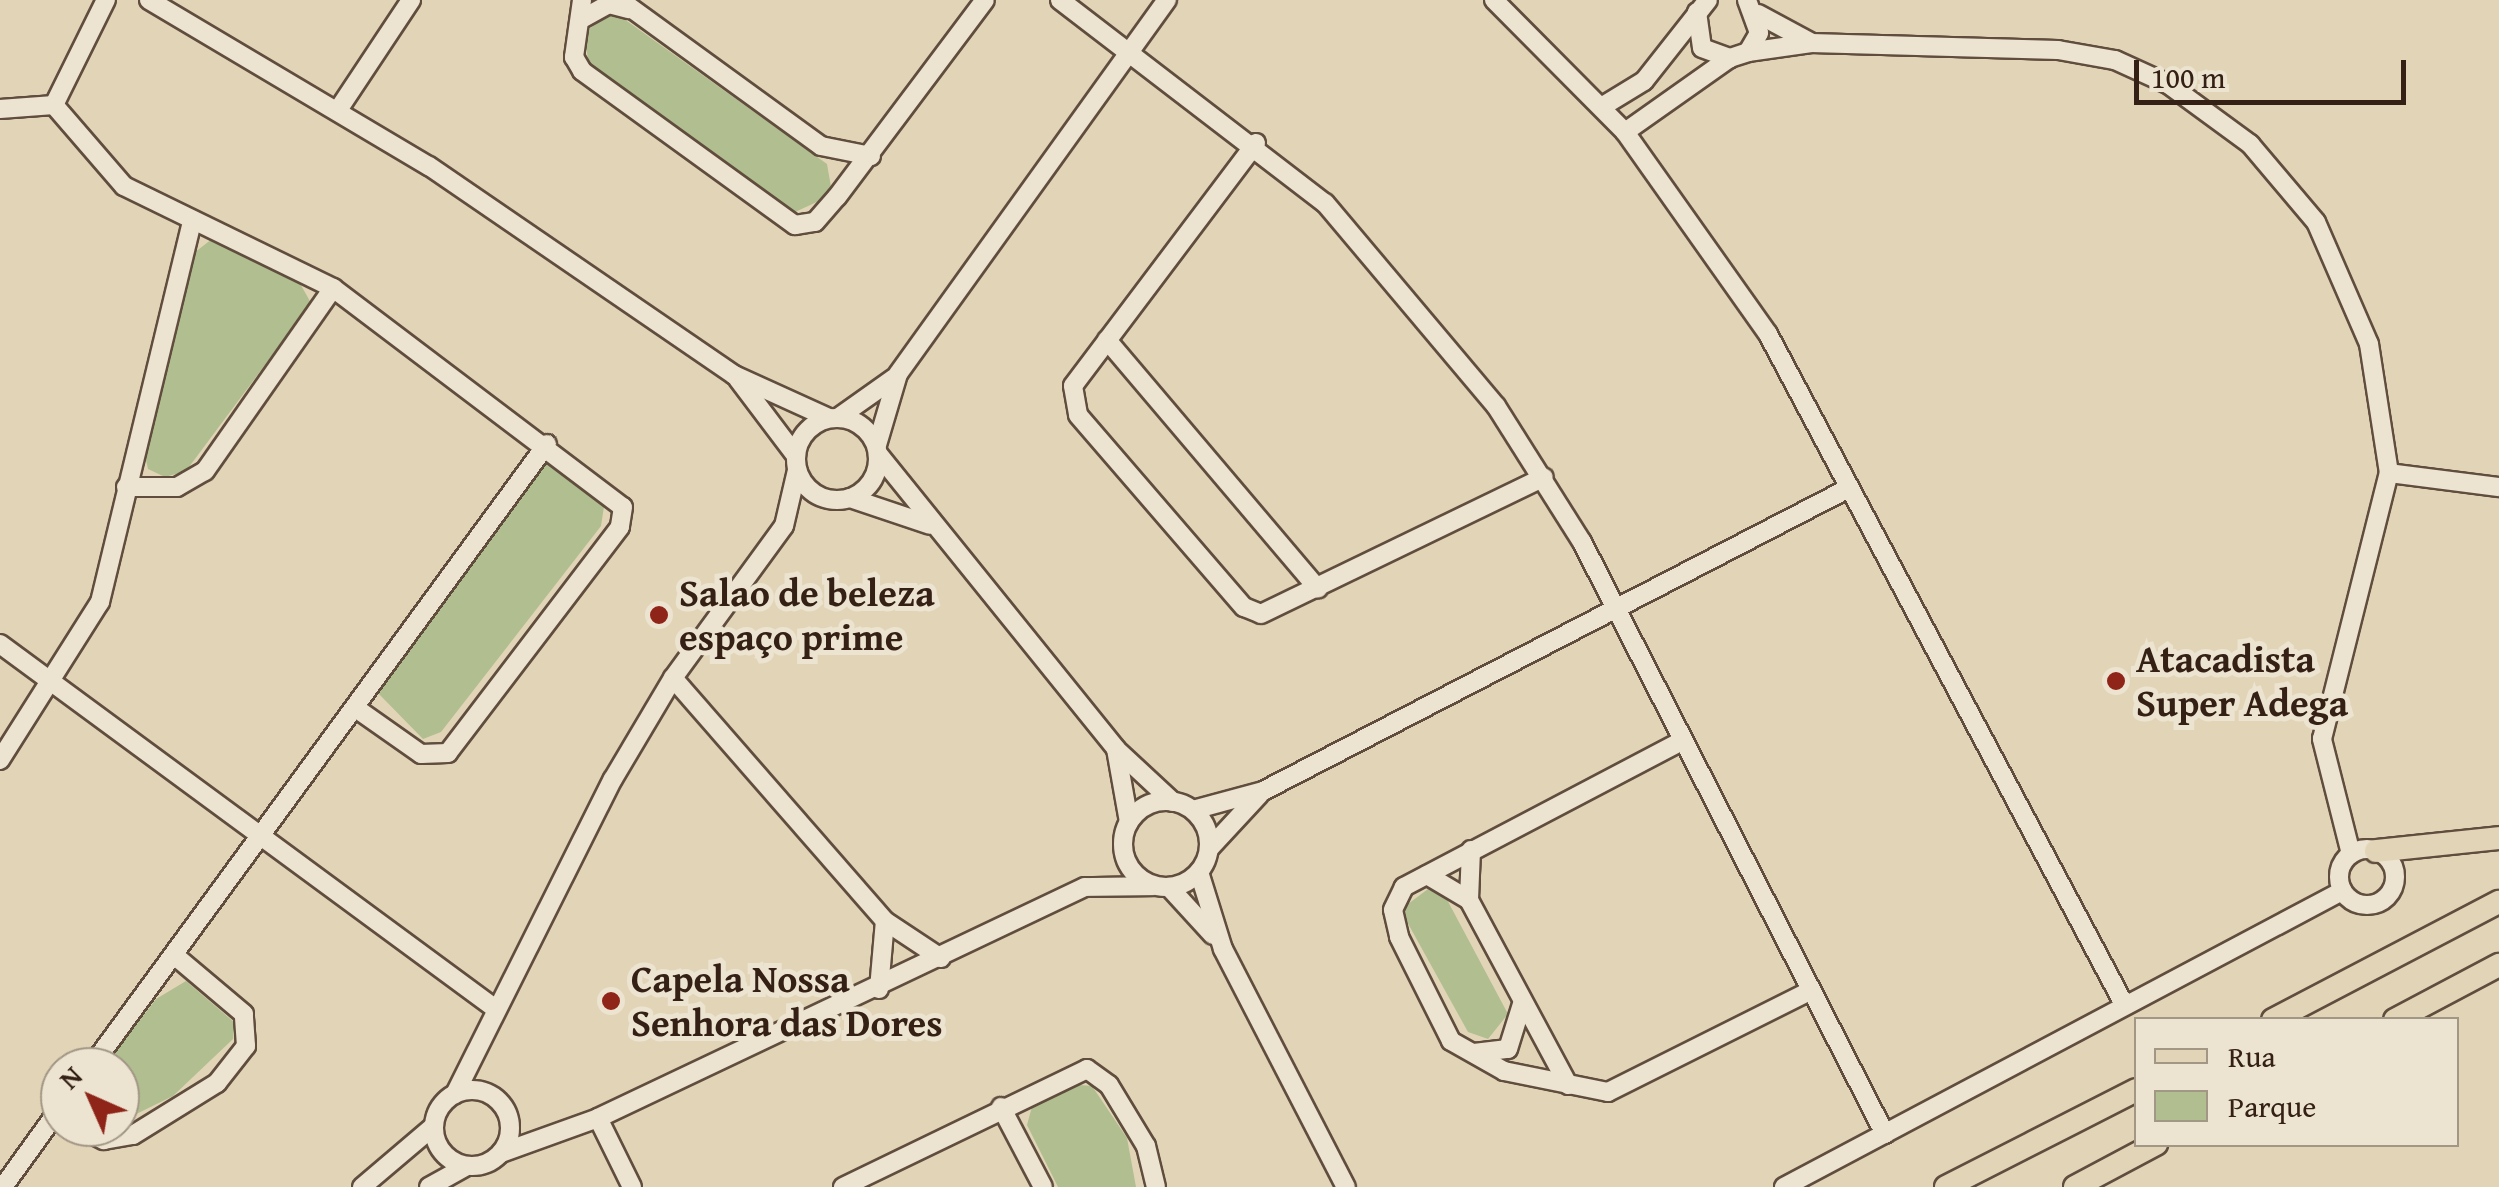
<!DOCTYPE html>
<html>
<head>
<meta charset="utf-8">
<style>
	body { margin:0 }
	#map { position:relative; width:2499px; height:1187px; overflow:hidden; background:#e2d5b7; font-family:"Gentium Book Plus",serif }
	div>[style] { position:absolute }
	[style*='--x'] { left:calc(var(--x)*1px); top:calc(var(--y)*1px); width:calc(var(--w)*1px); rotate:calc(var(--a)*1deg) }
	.green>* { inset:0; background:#b1be90 }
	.roads { filter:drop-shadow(2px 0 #604d3e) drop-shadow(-2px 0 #604d3e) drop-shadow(0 2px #604d3e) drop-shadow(0 -2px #604d3e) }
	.minor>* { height:18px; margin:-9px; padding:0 9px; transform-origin:9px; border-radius:9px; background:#ece4d0 }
	.minor>.ring { margin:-9px; padding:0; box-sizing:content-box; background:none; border:18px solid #ece4d0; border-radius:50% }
	.major>* { height:22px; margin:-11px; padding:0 11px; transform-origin:11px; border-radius:11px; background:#e2d5b7 }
	.dots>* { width:28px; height:28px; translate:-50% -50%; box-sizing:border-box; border:5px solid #ece4d0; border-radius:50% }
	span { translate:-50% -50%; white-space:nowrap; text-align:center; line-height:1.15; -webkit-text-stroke:10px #ece4d0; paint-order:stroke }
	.poi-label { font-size:38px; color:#342015; font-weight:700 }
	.left { translate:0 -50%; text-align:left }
	.legend { position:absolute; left:2134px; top:1017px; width:325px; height:130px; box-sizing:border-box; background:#ece4d0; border:2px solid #a29685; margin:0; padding:12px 18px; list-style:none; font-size:30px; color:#342015 }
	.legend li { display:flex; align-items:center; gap:20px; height:50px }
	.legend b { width:50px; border:2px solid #a29685 }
	.north { position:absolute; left:40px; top:1047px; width:100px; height:100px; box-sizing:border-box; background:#ece4d0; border:2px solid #a29685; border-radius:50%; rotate:315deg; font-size:28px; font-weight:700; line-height:40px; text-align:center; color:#342015 }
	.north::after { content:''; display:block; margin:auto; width:35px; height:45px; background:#8f2418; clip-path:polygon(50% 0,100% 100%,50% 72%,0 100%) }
	.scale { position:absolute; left:2134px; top:60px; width:272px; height:45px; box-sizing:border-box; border:5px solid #342015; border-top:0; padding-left:12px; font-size:30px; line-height:35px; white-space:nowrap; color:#342015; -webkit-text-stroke:8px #ece4d0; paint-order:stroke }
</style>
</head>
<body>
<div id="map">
	<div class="green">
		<div style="clip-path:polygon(613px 11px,827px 164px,831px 187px,821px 200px,793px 213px,589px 66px,584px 33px)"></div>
		<div style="clip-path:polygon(212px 239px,298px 280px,311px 303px,186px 471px,165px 477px,148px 469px,144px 451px,190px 256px)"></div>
		<div style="clip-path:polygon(553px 462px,605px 500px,601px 526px,441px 732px,423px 739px,377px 692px,539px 467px)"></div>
		<div style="clip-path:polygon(1428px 889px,1444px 894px,1508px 1014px,1488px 1039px,1468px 1032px,1406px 920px,1404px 907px)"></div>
		<div style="clip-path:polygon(186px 981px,235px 1023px,233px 1039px,173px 1096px,120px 1122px,120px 1067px,104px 1067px,156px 999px)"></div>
		<div style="clip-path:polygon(1068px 1084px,1092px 1086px,1127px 1138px,1136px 1187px,1058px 1187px,1027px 1125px,1033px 1103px)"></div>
	</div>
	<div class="roads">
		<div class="minor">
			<div style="--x:149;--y:0;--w:326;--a:30.7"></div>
			<div style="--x:429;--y:166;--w:370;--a:34.4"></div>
			<div style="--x:734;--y:375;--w:104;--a:24.4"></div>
			<div style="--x:582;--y:0;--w:58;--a:98"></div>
			<div style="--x:574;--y:57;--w:16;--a:60"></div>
			<div style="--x:582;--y:71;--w:263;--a:35.9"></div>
			<div style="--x:795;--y:225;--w:20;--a:-9"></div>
			<div style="--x:815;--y:222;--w:33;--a:-49"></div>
			<div style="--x:837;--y:197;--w:246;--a:-53.1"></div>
			<div style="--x:620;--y:0;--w:248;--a:36"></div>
			<div style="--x:821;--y:146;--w:51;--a:11.3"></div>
			<div style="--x:1060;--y:0;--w:334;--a:37.5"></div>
			<div style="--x:1325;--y:203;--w:265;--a:49.9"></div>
			<div style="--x:1496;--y:406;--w:161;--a:57.7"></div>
			<div style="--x:1582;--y:542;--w:665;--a:62.9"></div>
			<div style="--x:1494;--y:0;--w:186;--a:45.2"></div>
			<div style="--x:1625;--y:132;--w:247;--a:54.7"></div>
			<div style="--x:1768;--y:334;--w:759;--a:62.02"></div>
			<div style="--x:1697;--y:12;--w:36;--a:82"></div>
			<div style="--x:1702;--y:48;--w:30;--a:20"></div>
			<div style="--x:1730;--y:58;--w:19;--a:-18"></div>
			<div style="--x:1748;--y:52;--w:22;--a:-60"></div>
			<div style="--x:1759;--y:33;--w:35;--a:-110"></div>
			<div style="--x:1758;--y:14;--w:59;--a:28.3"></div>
			<div style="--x:580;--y:20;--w:33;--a:-29"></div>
			<div style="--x:609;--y:4;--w:20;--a:15"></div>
			<div style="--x:1748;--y:52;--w:64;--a:-8.1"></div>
			<div style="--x:1811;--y:43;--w:247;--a:1.6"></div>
			<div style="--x:2058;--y:50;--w:58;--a:10"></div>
			<div style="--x:2115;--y:60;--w:58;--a:24.4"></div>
			<div style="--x:2168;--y:84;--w:102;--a:36.2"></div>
			<div style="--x:2250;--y:144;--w:102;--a:49.8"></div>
			<div style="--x:2316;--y:222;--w:133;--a:66.5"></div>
			<div style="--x:2369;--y:344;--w:131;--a:81.2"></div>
			<div style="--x:2389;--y:473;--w:111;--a:7.3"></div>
			<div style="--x:54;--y:105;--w:107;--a:49.2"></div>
			<div style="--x:124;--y:186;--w:233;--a:26"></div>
			<div style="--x:333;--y:288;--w:363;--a:37.1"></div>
			<div style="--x:623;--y:507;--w:20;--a:99"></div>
			<div style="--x:620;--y:527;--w:284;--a:127.3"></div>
			<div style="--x:448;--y:753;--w:27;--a:178"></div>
			<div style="--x:421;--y:754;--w:78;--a:-144.9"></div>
			<div style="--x:54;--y:105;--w:117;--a:-63.7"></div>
			<div style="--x:1603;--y:106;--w:48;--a:-31.4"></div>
			<div style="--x:1644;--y:81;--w:103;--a:-51.7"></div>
			<div style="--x:0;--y:109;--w:54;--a:-4.2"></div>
			<div style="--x:338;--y:110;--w:132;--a:-56.4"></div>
			<div style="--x:1625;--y:132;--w:128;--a:-35.2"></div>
			<div style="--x:1256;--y:143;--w:304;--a:127"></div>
			<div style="--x:1073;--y:386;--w:29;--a:80"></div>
			<div style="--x:1078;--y:415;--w:254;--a:49.2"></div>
			<div style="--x:1244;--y:607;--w:18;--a:22"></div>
			<div style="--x:1261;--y:614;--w:314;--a:-25.8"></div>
			<div style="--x:1107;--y:340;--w:326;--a:49.7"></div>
			<div style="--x:738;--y:379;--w:96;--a:53"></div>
			<div style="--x:839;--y:417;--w:67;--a:-35.3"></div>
			<div class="ring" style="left:796px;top:418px;width:64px;height:64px"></div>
			<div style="--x:877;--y:445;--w:74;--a:-73.5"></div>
			<div style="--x:898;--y:374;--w:461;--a:-54.3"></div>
			<div style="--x:879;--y:455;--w:378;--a:51.1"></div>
			<div style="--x:1116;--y:749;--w:78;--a:42.9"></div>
			<div style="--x:126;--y:487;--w:51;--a:0"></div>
			<div style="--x:177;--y:487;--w:32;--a:-30"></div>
			<div style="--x:205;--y:471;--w:223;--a:-55"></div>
			<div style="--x:850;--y:498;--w:84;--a:18.6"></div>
			<div style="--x:0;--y:644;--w:612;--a:36.36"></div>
			<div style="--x:673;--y:678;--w:322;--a:48.9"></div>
			<div style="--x:885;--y:921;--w:67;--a:33.5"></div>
			<div style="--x:1678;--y:743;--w:310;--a:152.3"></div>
			<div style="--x:1404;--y:887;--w:25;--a:116"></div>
			<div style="--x:1393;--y:910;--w:28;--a:77"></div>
			<div style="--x:1399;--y:937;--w:116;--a:63.4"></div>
			<div style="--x:1451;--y:1041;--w:61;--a:29.5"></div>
			<div style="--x:1504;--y:1071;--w:106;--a:11.4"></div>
			<div style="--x:1608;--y:1092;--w:224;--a:-26.6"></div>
			<div style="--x:1116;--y:749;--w:74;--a:79.9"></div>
			<div style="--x:0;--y:760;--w:187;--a:-57.7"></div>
			<div style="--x:100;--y:602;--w:390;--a:-76.4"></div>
			<div class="ring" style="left:1123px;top:801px;width:68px;height:68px"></div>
			<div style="--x:1193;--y:810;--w:73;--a:-15.2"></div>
			<div style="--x:1263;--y:791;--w:660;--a:-27.34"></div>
			<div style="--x:1209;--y:849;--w:74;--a:-47.2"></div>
			<div class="ring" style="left:2339px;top:849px;width:38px;height:38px"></div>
			<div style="--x:1471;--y:850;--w:50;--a:92.3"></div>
			<div style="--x:1469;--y:900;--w:210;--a:61.8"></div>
			<div style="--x:2351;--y:854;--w:119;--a:-104.2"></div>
			<div style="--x:2322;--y:739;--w:274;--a:-75.9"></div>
			<div style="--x:1199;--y:872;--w:81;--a:72.7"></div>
			<div style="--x:1223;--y:949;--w:268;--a:62.7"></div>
			<div style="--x:1427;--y:875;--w:49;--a:30.8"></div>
			<div style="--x:1169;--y:887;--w:65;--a:47.5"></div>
			<div style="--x:879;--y:989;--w:68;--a:-85"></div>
			<div style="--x:1474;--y:1053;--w:34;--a:-7"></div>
			<div style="--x:1508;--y:1049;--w:47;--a:-72.7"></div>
			<div style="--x:91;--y:1067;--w:772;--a:-53.8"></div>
			<div class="ring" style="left:434px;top:1090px;width:58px;height:58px"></div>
			<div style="--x:455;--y:1094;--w:352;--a:-63.4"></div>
			<div style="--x:613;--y:779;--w:117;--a:-59.3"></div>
			<div style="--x:673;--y:678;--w:188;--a:-53.9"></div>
			<div style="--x:784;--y:526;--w:57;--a:-76.9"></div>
			<div style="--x:1001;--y:1107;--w:90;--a:62.3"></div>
			<div style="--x:598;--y:1118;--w:77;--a:63.8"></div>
			<div style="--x:78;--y:1127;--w:29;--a:27"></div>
			<div style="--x:104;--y:1140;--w:29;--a:-10"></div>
			<div style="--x:133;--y:1135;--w:99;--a:-31.8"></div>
			<div style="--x:217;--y:1083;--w:47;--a:-51.9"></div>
			<div style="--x:246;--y:1046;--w:32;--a:-94"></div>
			<div style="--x:244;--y:1014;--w:92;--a:-139.9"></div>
			<div style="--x:501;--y:1153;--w:103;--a:-19.8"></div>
			<div style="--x:598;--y:1118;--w:539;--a:-25.38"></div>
			<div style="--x:1085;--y:887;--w:68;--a:-0.8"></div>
			<div style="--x:3;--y:1187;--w:97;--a:-54.2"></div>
			<div style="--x:362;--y:1187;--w:94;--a:-40.3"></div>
			<div style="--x:429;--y:1187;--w:43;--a:-28.9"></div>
			<div style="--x:843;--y:1187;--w:271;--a:-25.8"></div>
			<div style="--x:1087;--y:1069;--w:27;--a:36"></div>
			<div style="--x:1109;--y:1085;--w:71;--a:58.8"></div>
			<div style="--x:1146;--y:1146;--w:42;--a:76.3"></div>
			<div style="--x:1784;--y:1187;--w:632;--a:-27.94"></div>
		</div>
		<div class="major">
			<div style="--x:2376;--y:851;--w:124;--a:-6"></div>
			<div style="--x:2273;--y:1020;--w:255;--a:-27.6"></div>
			<div style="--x:2395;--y:1020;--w:118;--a:-27.9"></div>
			<div style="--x:1946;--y:1187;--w:213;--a:-27"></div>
			<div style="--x:2075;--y:1187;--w:92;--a:-28"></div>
		</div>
	</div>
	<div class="dots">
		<div style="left:659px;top:615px;background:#8f2418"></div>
		<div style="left:2116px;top:681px;background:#8f2418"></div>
		<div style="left:611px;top:1001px;background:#8f2418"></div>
	</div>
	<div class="poi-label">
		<span class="left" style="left:679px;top:615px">Salao de beleza<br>espaço prime</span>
		<span class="left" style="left:2136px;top:681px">Atacadista<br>Super Adega</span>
		<span class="left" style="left:631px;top:1001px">Capela Nossa<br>Senhora das Dores</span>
	</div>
	<ul class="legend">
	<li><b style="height:12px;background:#e2d5b7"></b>Rua</li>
	<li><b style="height:28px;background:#b1be90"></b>Parque</li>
	</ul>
	<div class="north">N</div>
	<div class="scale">100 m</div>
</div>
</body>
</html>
